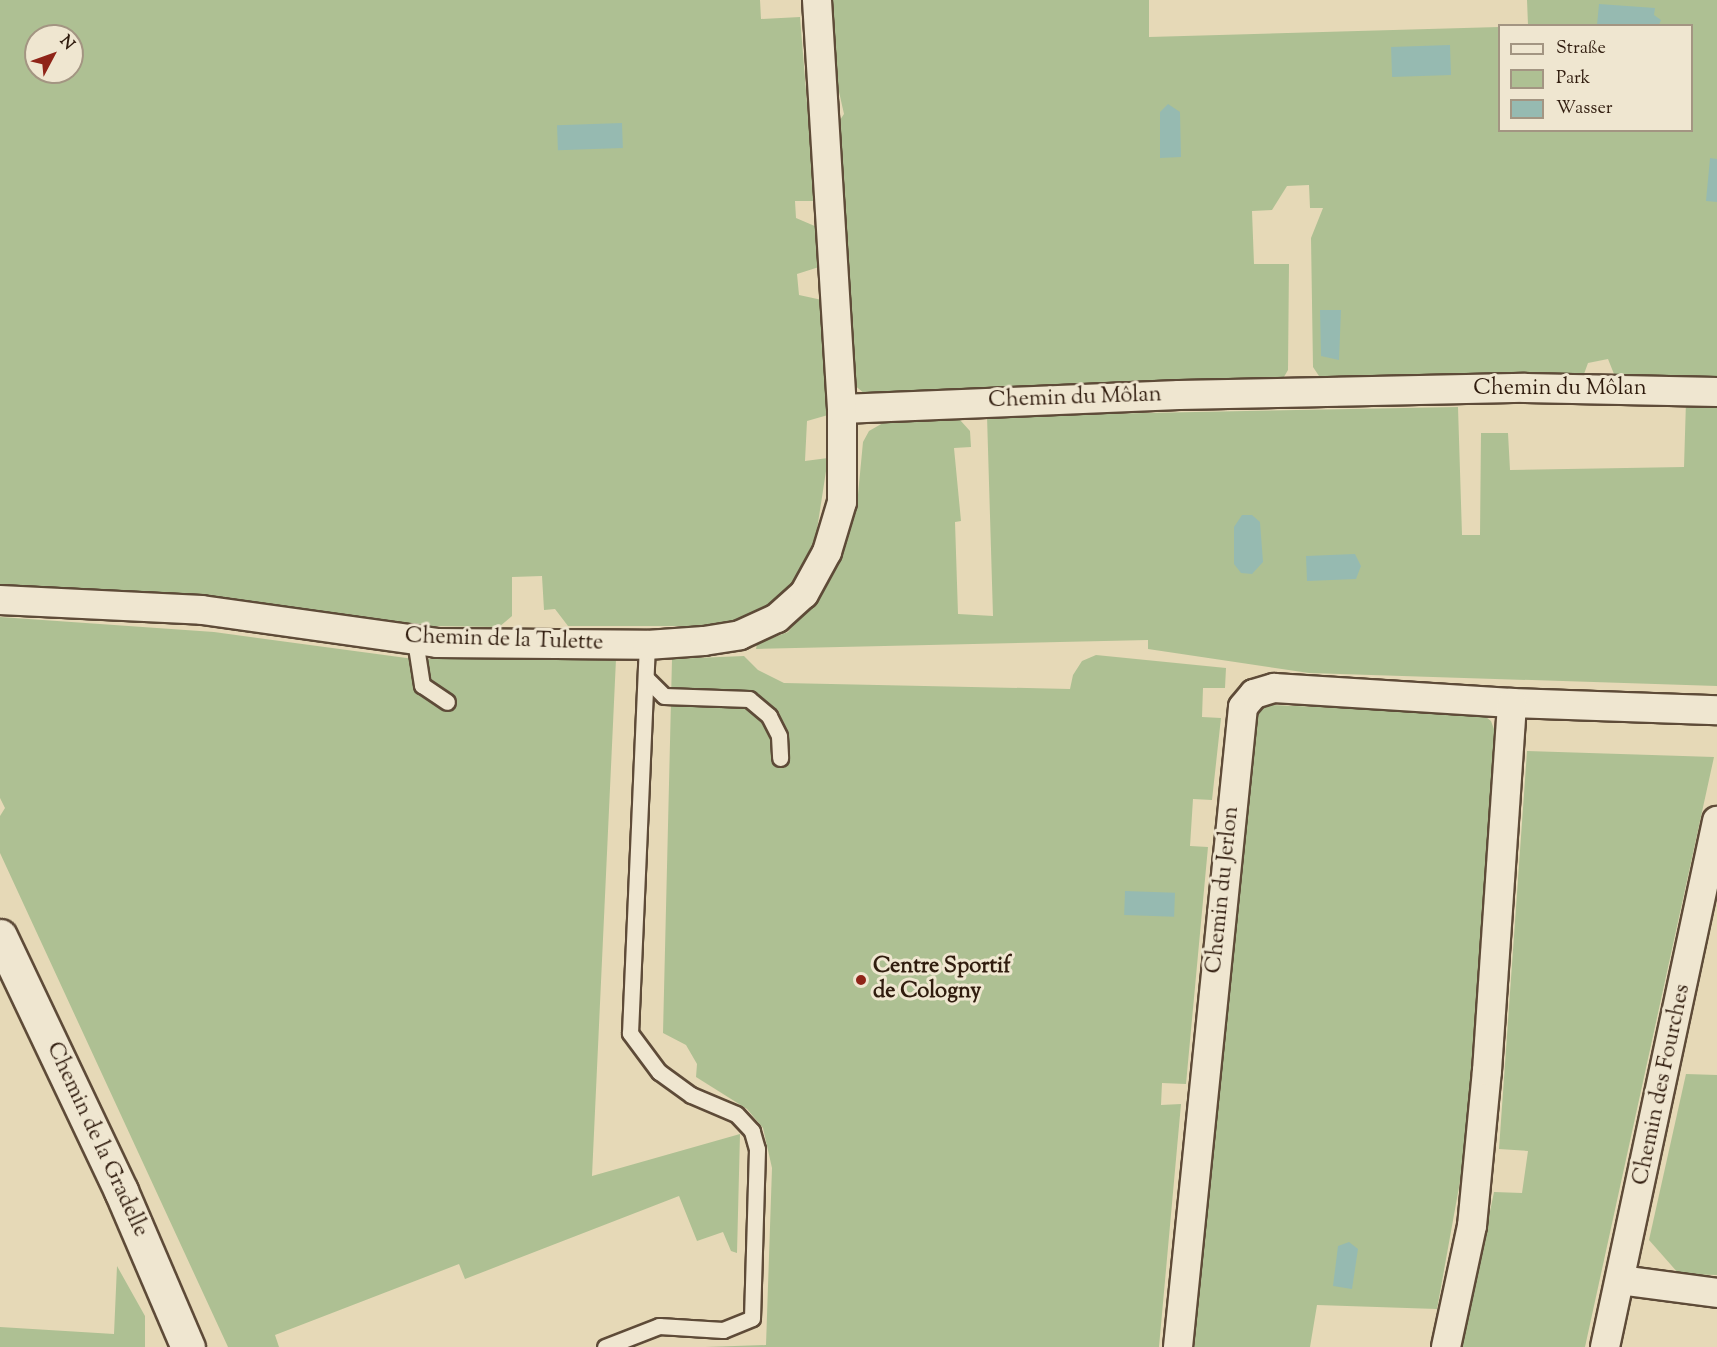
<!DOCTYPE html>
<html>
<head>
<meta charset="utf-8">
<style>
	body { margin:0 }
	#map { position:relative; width:1717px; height:1347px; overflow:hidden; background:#e6d9b7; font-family:"Sorts Mill Goudy",serif }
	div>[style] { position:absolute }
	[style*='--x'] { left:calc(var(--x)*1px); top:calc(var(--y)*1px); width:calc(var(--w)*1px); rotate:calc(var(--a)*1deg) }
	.green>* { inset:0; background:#aec093 }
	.water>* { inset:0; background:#96bab1; transform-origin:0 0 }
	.roads { filter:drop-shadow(2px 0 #5e4b38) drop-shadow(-2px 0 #5e4b38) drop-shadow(0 2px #5e4b38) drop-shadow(0 -2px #5e4b38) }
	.lane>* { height:15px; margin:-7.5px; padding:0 7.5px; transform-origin:7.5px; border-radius:7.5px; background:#efe6d0 }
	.street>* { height:28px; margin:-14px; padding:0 14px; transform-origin:14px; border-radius:14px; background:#efe6d0 }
	.secondary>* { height:33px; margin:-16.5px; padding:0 16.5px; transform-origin:16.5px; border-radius:16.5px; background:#efe6d0 }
	.dots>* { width:16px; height:16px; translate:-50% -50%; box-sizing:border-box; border:3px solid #efe6d0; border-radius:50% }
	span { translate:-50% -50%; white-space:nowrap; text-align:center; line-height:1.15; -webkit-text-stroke:6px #efe6d0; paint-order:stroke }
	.street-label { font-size:22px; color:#301c0e }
	.poi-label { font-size:22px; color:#301c0e; font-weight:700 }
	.left { translate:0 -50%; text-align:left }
	.legend { position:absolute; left:1498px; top:24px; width:195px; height:108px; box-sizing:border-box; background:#efe6d0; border:2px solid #a39582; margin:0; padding:8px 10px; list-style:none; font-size:18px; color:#301c0e }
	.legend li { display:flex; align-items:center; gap:12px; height:30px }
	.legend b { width:30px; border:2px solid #a39582 }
	.north { position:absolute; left:24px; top:24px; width:60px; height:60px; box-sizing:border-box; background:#efe6d0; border:2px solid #a39582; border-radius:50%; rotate:49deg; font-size:16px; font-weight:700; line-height:24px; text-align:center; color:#301c0e }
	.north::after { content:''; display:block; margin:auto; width:21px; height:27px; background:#8f2418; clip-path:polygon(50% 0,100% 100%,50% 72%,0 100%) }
</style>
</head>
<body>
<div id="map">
	<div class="green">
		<div style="clip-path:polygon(evenodd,0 0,760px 0,761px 19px,800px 17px,815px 201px,795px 201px,796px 218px,817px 227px,819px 267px,797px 274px,799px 295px,822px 300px,828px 415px,807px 421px,805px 461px,828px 458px,816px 536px,797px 577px,775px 602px,743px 621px,707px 626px,568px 626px,555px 609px,544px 610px,542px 576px,512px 577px,512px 616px,499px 627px,430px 626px,231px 601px,0 584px,0 0,36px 36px,72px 36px,72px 72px,36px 72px,36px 36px)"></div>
		<div style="clip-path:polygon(832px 0,1149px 0,1149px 37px,1499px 27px,1500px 130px,1692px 130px,1692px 26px,1528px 25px,1527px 0,1717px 0,1717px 378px,1614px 374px,1608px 359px,1588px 363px,1584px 374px,1323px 382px,1313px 367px,1311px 238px,1323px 208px,1310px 208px,1309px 185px,1287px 186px,1272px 210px,1252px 211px,1254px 264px,1289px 264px,1288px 370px,1281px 382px,865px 394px,853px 384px,838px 123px,844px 114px,837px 83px)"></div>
		<div style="clip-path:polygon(1686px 401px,1717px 402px,1717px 686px,1309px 673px,1148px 649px,1148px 640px,756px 649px,757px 644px,788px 632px,834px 573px,857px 505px,863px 442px,869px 431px,883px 423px,960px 420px,970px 431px,971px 447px,954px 448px,961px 521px,955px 522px,958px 614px,993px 616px,987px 416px,1458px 407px,1462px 535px,1480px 535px,1481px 433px,1508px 433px,1510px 470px,1684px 467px)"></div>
		<div style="clip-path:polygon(0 617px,214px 632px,414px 659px,616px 659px,592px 1176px,740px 1134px,737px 1253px,731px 1251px,723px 1232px,697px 1241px,679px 1196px,465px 1279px,459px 1264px,428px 1276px,275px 1335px,279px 1347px,228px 1347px,0 853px,0 816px,5px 808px,0 798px)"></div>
		<div style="clip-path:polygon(1096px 655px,1226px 668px,1225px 688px,1203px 688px,1202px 717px,1221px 718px,1212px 800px,1193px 799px,1190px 846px,1208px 847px,1186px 1084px,1162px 1083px,1161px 1105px,1181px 1104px,1159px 1347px,705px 1347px,766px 1345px,772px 1168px,763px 1128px,747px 1109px,696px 1077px,697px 1064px,686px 1045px,663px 1033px,672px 659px,744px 656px,758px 670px,784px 683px,1070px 689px,1073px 675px,1082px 661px)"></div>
		<div style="clip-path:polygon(1272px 705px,1482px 714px,1491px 721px,1495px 732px,1465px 1154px,1437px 1309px,1317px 1305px,1310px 1347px,1194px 1347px,1254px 717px,1261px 708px)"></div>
		<div style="clip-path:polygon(1527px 751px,1714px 757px,1585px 1347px,1462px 1347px,1494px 1192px,1522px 1193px,1528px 1151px,1499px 1149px)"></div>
		<div style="clip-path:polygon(1686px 1074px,1717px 1075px,1717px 1275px,1679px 1274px,1649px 1240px)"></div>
		<div style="clip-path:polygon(117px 1266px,145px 1316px,145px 1347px,0 1347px,0 1327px,114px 1334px)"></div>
	</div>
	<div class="water">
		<div style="clip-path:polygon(1599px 4px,1655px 8px,1654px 15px,1661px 20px,1659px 25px,1597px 25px)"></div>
		<div style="left:1450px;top:45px;width:30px;height:59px;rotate:88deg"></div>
		<div style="clip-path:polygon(1168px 104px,1180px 112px,1181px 157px,1160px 158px,1160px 112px)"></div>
		<div style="left:622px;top:123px;width:25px;height:65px;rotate:88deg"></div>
		<div style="clip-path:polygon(1710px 158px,1717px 159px,1717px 202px,1706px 201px)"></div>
		<div style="clip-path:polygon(1320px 310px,1341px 310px,1339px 360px,1321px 356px)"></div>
		<div style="clip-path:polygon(1242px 515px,1252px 515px,1260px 522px,1263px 562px,1252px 574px,1241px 573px,1234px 564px,1234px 527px)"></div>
		<div style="clip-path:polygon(1355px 554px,1361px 566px,1356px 579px,1307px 581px,1306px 556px)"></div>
		<div style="left:1125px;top:891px;width:50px;height:24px;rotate:2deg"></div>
		<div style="clip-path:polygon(1349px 1242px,1358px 1249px,1352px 1289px,1333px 1286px,1338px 1246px)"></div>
	</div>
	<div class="roads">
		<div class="lane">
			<div style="--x:415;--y:640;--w:46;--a:81.2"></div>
			<div style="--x:422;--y:685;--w:30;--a:34"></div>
			<div style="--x:646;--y:678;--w:25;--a:45"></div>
			<div style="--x:664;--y:696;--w:85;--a:2"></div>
			<div style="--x:749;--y:699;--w:26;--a:40"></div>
			<div style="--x:769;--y:716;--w:22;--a:63"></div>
			<div style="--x:779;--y:736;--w:22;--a:87"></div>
			<div style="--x:605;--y:1347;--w:58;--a:-21.3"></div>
			<div style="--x:659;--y:1326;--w:64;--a:3.6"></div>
			<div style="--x:723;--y:1330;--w:31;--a:-22"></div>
			<div style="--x:752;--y:1318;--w:169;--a:-88.3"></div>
			<div style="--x:757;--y:1149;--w:19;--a:-106"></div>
			<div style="--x:752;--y:1131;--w:23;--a:-133"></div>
			<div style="--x:736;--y:1114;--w:49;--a:-157.1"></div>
			<div style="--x:691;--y:1095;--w:39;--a:-144"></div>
			<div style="--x:659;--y:1072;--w:49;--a:-126.6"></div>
			<div style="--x:630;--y:1033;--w:388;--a:-87.5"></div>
		</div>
		<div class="street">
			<div style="--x:842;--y:409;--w:337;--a:-2.4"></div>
			<div style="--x:1179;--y:395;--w:346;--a:-1.2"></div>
			<div style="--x:1525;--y:388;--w:192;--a:1.2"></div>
			<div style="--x:0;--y:600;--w:202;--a:2.8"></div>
			<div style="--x:202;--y:610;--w:237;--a:8"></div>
			<div style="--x:437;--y:643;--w:210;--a:0.5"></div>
			<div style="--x:647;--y:645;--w:57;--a:-4"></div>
			<div style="--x:704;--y:641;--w:36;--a:-9"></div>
			<div style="--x:740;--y:635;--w:41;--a:-24.7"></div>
			<div style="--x:777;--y:618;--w:36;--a:-42"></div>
			<div style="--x:804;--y:594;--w:48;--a:-61.3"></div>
			<div style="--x:827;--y:552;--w:52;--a:-73.3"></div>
			<div style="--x:842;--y:502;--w:93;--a:-90"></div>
			<div style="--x:842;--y:409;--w:410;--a:-93.5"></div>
			<div style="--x:1620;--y:1280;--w:98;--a:7.6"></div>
			<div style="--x:1178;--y:1347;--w:643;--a:-84.2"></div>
			<div style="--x:1243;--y:707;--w:17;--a:-50"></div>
			<div style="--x:1254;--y:694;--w:21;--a:-17"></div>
			<div style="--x:1274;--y:688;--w:238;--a:3.6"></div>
			<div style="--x:1512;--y:703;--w:205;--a:2"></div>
			<div style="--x:1446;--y:1347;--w:124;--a:-77.9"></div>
			<div style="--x:1472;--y:1226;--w:156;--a:-84.5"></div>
			<div style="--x:1487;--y:1071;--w:369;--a:-86.1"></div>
			<div style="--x:1605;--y:1347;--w:538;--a:-77.98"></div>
		</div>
		<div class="secondary">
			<div style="--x:0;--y:936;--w:282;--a:64.6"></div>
			<div style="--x:121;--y:1191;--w:170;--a:66.8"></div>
		</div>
	</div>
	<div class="dots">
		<div style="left:861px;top:980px;background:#8f2418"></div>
	</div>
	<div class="street-label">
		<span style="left:1560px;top:390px">Chemin du Môlan</span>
		<span style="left:1075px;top:399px;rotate:-2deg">Chemin du Môlan</span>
		<span style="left:504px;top:641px;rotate:2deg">Chemin de la Tulette</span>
		<span style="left:1224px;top:890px;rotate:-84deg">Chemin du Jerlon</span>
		<span style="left:1663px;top:1085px;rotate:-78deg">Chemin des Fourches</span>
		<span style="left:96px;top:1140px;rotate:65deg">Chemin de la Gradelle</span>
	</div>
	<div class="poi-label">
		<span class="left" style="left:873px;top:980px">Centre Sportif<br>de Cologny</span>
	</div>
	<ul class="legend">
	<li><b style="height:8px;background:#efe6d0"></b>Straße</li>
	<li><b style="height:16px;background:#aec093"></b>Park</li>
	<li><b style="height:16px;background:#96bab1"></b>Wasser</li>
	</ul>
	<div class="north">N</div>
</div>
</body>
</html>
